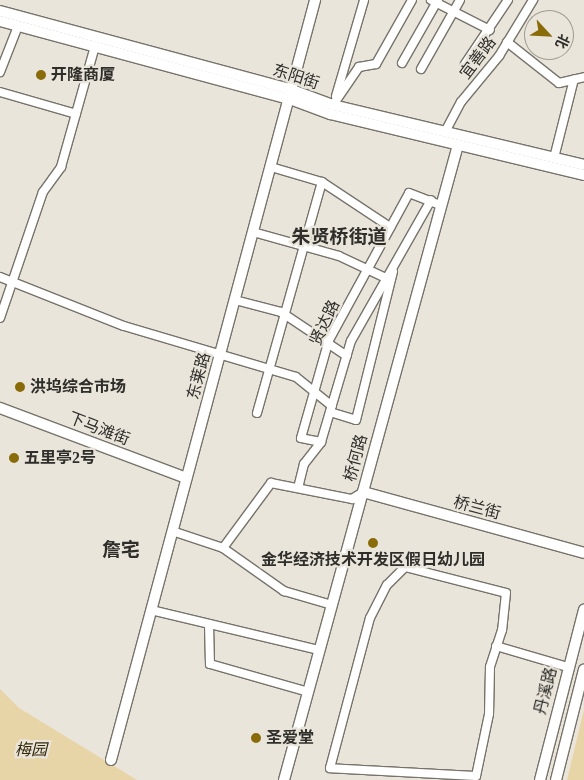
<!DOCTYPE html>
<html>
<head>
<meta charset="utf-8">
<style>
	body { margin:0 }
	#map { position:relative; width:584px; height:780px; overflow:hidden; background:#eae5db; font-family:"Times New Roman","Noto Sans SC",serif }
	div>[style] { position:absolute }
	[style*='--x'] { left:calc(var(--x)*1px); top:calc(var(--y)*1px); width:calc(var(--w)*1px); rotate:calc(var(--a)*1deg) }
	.green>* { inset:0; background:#e8d5a7 }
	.roads { filter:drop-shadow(1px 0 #77736a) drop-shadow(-1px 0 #77736a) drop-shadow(0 1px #77736a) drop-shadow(0 -1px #77736a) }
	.street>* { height:8px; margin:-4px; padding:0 4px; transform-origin:4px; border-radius:4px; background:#fff }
	.secondary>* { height:10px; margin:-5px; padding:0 5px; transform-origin:5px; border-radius:5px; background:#fff }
	.dots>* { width:14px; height:14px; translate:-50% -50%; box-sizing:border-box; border:2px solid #eae5db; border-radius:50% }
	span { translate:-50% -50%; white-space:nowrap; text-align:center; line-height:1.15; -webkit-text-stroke:4.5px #eae5db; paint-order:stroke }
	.street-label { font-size:16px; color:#2f2e2a }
	.poi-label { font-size:16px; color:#2f2e2a; font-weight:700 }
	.left { translate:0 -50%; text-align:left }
	.park-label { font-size:16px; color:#332809; font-style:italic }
	.quarter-label { font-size:19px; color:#2f2e2a; font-weight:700 }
	.north { position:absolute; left:524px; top:10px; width:50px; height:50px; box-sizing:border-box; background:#eae5db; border:1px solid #9f9c94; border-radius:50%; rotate:115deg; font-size:14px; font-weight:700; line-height:20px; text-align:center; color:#2f2e2a }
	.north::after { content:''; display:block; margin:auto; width:18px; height:22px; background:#8a6b0a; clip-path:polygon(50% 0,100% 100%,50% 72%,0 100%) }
</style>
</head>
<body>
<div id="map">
	<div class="green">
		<div style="clip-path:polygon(0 689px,19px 708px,137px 780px,0 780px)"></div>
		<div style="clip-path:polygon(584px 709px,584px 780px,567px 780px)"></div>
	</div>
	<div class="roads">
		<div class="street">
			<div style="--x:431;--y:0;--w:66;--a:27"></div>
			<div style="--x:507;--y:42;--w:66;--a:38.3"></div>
			<div style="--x:559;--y:83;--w:26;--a:-13"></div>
			<div style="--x:402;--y:63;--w:73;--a:-60.3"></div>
			<div style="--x:465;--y:64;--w:77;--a:-56.1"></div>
			<div style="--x:421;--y:69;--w:79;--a:-60.5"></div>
			<div style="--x:0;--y:72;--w:49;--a:-68.6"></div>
			<div style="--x:0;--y:92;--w:79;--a:16.1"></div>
			<div style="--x:336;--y:96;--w:100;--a:-73.7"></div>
			<div style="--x:333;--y:105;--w:46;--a:-55.6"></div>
			<div style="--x:359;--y:67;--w:17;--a:-10"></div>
			<div style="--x:376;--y:64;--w:73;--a:-60.6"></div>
			<div style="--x:445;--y:132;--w:34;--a:-62"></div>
			<div style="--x:461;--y:102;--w:60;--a:-50.4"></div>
			<div style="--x:499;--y:56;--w:66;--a:-58.7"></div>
			<div style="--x:554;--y:158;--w:81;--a:-75.8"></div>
			<div style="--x:271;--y:167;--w:53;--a:16.4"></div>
			<div style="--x:322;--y:182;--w:82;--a:33.5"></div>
			<div style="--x:253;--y:232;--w:89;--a:15.6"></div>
			<div style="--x:339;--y:256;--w:52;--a:25.1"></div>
			<div style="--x:0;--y:277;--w:133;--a:21.6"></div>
			<div style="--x:124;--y:326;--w:179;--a:16.5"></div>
			<div style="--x:296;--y:377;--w:46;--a:38.9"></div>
			<div style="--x:235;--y:300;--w:48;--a:14.6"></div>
			<div style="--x:281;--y:312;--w:79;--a:33.7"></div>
			<div style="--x:0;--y:318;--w:133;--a:-71.2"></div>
			<div style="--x:43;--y:192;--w:31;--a:-54"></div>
			<div style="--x:61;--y:167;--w:126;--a:-74.3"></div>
			<div style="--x:330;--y:412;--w:27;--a:17"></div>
			<div style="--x:356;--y:420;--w:153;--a:-76"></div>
			<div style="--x:257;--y:413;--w:240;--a:-74.3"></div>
			<div style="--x:321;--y:442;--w:105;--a:-73.5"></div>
			<div style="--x:351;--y:341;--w:162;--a:-60.4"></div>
			<div style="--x:298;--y:488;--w:25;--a:-76"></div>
			<div style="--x:304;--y:464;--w:28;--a:-52"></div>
			<div style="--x:321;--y:442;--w:20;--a:-169"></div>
			<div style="--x:301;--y:438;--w:102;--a:-74.1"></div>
			<div style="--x:329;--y:340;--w:167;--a:-61.4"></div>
			<div style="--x:409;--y:193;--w:34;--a:21"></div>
			<div style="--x:172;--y:531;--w:54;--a:18.4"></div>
			<div style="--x:223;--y:548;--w:75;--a:35.2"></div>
			<div style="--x:284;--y:591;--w:50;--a:16.3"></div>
			<div style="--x:223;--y:548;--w:81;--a:-53.6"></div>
			<div style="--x:271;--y:483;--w:83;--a:11.2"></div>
			<div style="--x:352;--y:499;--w:13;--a:-32"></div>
			<div style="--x:405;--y:567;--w:104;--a:14.4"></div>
			<div style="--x:506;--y:593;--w:37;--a:96"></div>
			<div style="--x:502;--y:630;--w:39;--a:108"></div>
			<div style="--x:490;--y:667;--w:47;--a:91.2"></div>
			<div style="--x:489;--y:714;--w:63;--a:101.8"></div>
			<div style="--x:476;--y:776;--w:146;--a:-176.9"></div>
			<div style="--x:330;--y:768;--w:155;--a:-75.1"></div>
			<div style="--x:370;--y:618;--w:37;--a:-63"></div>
			<div style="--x:387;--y:585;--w:25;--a:-45"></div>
			<div style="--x:151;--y:610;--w:173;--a:13.4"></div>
			<div style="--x:209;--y:624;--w:40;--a:88.6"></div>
			<div style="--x:210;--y:664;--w:102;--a:15.9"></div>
			<div style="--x:496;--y:646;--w:75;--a:16.3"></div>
		</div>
		<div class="secondary">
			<div style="--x:0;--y:11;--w:302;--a:15.1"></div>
			<div style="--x:292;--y:90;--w:44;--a:20.1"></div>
			<div style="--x:333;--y:105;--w:258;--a:13.4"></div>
			<div style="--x:0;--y:21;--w:300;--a:15.1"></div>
			<div style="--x:290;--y:99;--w:43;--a:20.6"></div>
			<div style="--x:330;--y:114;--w:261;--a:13.5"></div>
			<div style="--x:0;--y:408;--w:199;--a:20.6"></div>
			<div style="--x:363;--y:492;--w:229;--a:15.4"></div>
			<div style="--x:111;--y:760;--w:787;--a:-74.97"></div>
			<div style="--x:284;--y:780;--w:658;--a:-74.68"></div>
			<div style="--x:540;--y:780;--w:176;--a:-75.5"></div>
			<div style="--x:556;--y:780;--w:114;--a:-75.8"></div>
		</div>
	</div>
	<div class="dots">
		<div style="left:41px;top:75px;background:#8a6b0a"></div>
		<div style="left:20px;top:387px;background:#8a6b0a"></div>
		<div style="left:14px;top:458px;background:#8a6b0a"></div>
		<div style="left:373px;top:543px;background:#8a6b0a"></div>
		<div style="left:256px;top:738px;background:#8a6b0a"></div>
	</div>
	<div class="street-label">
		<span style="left:478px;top:58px;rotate:-53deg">宜善路</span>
		<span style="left:296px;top:77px;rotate:18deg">东阳街</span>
		<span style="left:325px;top:323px;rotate:-65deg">贤达路</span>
		<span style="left:199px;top:376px;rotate:-75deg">东莱路</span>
		<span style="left:99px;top:429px;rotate:21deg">下马滩街</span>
		<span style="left:356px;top:458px;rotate:-75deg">桥何路</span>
		<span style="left:477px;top:508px;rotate:15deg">桥兰街</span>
		<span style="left:546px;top:691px;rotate:-76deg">丹溪路</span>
	</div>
	<div class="poi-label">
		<span class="left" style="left:51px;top:75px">开隆商厦</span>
		<span class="left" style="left:30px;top:387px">洪坞综合市场</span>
		<span class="left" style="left:24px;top:458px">五里亭2号</span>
		<span style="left:373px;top:560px">金华经济技术开发区假日幼儿园</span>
		<span class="left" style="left:266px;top:738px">圣爱堂</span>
	</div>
	<div class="park-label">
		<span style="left:31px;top:750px">梅园</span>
	</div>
	<div class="quarter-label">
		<span style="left:339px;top:237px">朱贤桥街道</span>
		<span style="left:121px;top:550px">詹宅</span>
	</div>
	<div class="north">北</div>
</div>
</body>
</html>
